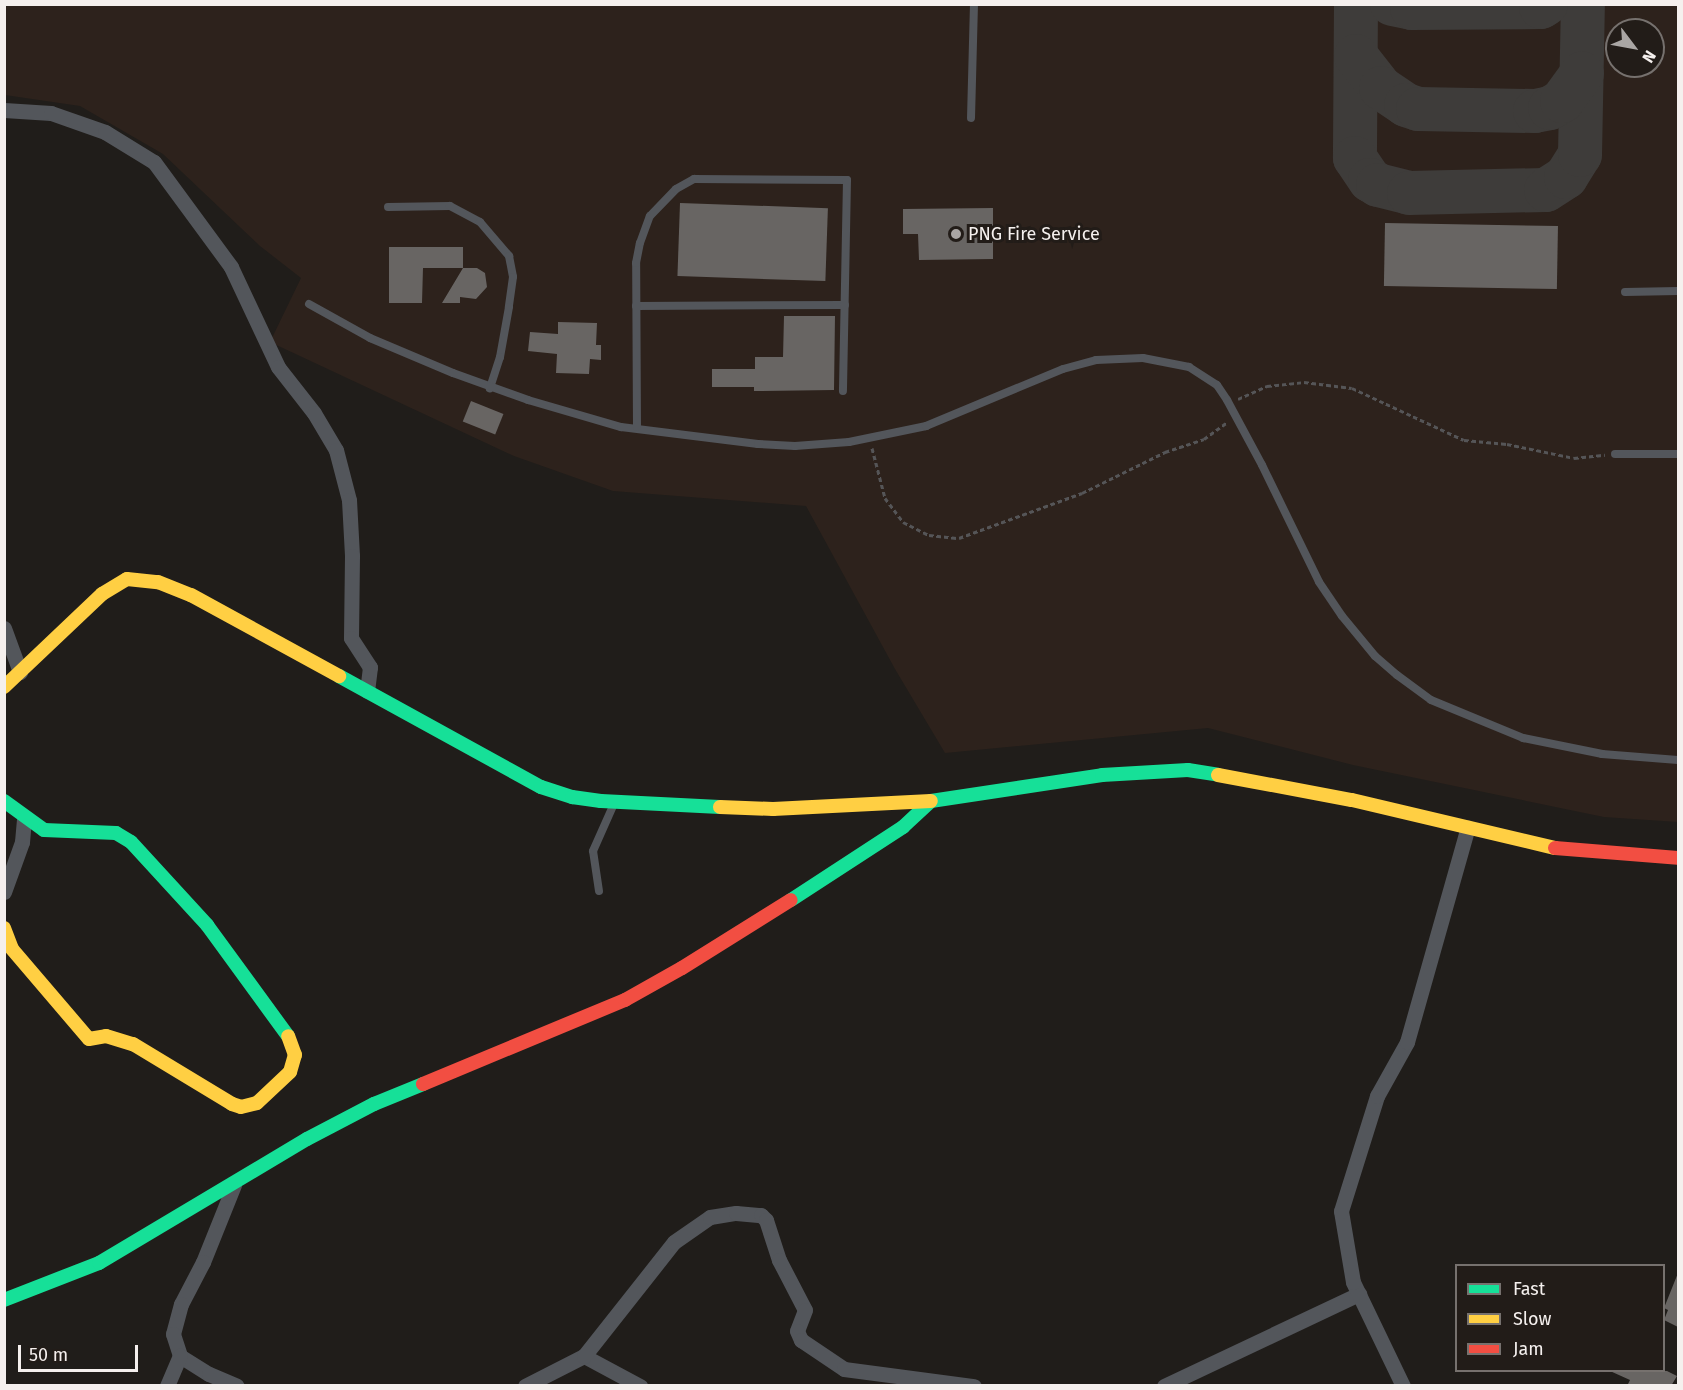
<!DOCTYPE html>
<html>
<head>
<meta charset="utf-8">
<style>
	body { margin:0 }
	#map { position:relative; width:1683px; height:1390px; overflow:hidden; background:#201d1a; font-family:"Fira Sans",sans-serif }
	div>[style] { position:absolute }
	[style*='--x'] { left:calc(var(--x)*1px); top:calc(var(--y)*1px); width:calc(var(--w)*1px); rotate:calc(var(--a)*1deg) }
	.built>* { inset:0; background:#2d221c }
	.taxiway>* { height:44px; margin:-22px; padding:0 22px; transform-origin:22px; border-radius:22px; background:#3e3c3a }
	.building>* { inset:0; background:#686563; transform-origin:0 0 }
	.path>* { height:3px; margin-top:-1.5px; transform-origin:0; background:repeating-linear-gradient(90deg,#555557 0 4.5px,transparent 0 7.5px) }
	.lane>* { height:8px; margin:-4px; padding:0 4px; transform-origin:4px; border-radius:4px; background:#53565b }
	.street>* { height:15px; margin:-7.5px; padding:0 7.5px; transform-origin:7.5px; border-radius:7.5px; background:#53565b }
	.fast>* { height:14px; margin:-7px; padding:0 7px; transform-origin:7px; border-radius:7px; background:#16e098 }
	.slow>* { height:14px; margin:-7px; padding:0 7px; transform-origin:7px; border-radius:7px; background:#ffcf43 }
	.jam>* { height:14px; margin:-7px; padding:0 7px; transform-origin:7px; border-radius:7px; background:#f24e42 }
	.dots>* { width:16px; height:16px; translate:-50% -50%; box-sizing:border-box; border:3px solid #221c18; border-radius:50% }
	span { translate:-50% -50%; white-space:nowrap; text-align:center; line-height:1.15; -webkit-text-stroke:6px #221c18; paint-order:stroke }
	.poi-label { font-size:18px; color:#f5f0ee }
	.left { translate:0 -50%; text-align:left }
	.frame { position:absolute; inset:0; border:6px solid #f5f0ee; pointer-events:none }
	.legend { position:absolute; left:1455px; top:1264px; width:210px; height:108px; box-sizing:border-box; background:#221c18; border:2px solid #76716e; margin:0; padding:8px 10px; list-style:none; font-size:18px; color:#f5f0ee }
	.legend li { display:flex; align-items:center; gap:12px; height:30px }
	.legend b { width:30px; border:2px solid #76716e }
	.north { position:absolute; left:1605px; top:18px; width:60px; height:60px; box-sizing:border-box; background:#221c18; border:2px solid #76716e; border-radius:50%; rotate:122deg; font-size:16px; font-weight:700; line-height:24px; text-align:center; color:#f5f0ee }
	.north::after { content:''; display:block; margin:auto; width:21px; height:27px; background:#aaa6a4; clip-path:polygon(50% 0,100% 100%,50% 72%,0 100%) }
	.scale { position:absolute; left:18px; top:1345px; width:120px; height:27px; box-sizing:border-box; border:3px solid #f5f0ee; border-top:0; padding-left:8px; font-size:18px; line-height:21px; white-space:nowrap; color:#f5f0ee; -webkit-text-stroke:4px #221c18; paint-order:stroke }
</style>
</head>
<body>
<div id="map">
	<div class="built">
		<div style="clip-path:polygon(evenodd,5px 5px,1678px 5px,1678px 822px,1604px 817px,1353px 765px,1208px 728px,945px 753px,895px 669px,806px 506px,613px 491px,514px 456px,270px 342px,301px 278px,260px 246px,163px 154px,80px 106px,5px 95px,5px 5px,1617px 30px,1653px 30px,1653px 66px,1617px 66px,1617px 30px)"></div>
	</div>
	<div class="taxiway">
		<div style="--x:1356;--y:4;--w:154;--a:90.4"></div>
		<div style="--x:1355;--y:158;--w:27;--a:56"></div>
		<div style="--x:1370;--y:180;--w:9;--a:32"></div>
		<div style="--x:1378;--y:185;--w:32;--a:14"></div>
		<div style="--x:1409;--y:193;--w:137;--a:-1.3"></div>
		<div style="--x:1546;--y:190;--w:24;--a:-33"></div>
		<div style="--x:1566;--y:177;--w:26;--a:-58"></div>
		<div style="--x:1580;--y:155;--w:151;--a:-88.9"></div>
		<div style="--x:1392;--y:4;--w:20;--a:11"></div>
		<div style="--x:1412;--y:8;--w:129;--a:-0.4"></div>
		<div style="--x:1541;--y:7;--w:6;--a:-31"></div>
		<div style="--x:1356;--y:56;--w:41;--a:52"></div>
		<div style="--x:1381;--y:88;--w:30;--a:34"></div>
		<div style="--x:1406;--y:105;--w:13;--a:18"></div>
		<div style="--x:1418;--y:109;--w:117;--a:1"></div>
		<div style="--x:1535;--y:111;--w:15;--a:-11"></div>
		<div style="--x:1550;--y:108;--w:14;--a:-30"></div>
		<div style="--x:1562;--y:101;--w:34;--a:-54"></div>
	</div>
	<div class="building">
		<div style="left:680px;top:203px;width:148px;height:73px;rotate:2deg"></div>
		<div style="clip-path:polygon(993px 208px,993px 259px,919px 260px,918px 234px,903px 234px,903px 209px)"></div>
		<div style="left:1385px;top:223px;width:173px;height:63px;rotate:1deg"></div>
		<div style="clip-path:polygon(389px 247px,463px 247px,463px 268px,423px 268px,422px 303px,389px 303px)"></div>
		<div style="clip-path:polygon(463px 268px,477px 268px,485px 273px,487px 287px,476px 299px,460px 297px,460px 303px,442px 303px)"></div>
		<div style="clip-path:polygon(784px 316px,835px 316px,834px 390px,754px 391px,754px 387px,712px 387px,712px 369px,755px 369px,755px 357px,783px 357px)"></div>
		<div style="clip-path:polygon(558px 322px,597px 323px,596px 345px,601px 345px,601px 360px,590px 359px,589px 374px,556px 373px,557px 354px,528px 351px,530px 332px,558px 334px)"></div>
		<div style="left:471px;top:401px;width:35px;height:22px;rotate:22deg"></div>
		<div style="clip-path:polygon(1678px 1273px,1678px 1327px,1664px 1320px,1668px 1310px,1664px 1308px)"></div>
		<div style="clip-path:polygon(1610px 1371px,1667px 1371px,1677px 1376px,1671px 1386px,1627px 1386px,1630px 1380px)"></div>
	</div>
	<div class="path">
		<div style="--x:1238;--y:399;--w:32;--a:-24"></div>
		<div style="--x:1267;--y:386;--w:37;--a:-6"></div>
		<div style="--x:1304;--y:382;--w:48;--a:7.1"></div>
		<div style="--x:1352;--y:388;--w:123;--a:24.9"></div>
		<div style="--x:1464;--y:440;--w:43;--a:5.3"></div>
		<div style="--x:1507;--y:444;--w:68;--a:11.8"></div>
		<div style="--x:1574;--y:458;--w:31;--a:-6"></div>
		<div style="--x:872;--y:448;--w:52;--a:75.4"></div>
		<div style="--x:885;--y:498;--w:30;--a:53"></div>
		<div style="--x:903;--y:522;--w:29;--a:27"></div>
		<div style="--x:929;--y:535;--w:30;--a:6"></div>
		<div style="--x:959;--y:538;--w:131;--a:-20.1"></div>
		<div style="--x:1082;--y:493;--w:93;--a:-26.3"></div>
		<div style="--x:1165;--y:452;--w:41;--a:-18.4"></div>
		<div style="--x:1204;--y:439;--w:29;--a:-36"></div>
	</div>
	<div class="lane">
		<div style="--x:971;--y:118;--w:114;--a:-88.5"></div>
		<div style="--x:388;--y:207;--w:62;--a:-0.9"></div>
		<div style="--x:450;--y:206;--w:34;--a:28"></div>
		<div style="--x:480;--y:222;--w:45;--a:49.5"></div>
		<div style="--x:509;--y:256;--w:21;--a:79"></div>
		<div style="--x:513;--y:277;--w:30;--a:98"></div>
		<div style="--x:509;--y:307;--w:51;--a:100.2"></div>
		<div style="--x:500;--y:357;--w:33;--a:108"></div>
		<div style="--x:1625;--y:292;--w:53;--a:-1.1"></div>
		<div style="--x:309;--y:304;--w:70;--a:29.1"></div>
		<div style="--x:370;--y:338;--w:90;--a:22.9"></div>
		<div style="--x:453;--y:373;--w:80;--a:19.8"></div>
		<div style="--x:528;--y:400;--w:97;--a:16.2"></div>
		<div style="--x:621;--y:427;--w:138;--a:7.1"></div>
		<div style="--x:758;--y:444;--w:37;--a:3"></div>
		<div style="--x:795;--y:446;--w:54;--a:-4.2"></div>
		<div style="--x:849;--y:442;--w:79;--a:-11.7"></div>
		<div style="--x:926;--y:426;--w:148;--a:-22.6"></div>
		<div style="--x:1063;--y:369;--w:34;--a:-15"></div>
		<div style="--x:1096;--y:360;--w:47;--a:-2.4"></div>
		<div style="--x:1143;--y:358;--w:47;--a:11.1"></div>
		<div style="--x:1189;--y:367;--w:33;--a:33"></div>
		<div style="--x:1217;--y:385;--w:18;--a:56"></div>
		<div style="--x:1227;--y:400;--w:74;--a:61.7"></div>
		<div style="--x:1262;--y:465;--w:130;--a:64"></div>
		<div style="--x:1319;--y:582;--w:41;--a:55.9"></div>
		<div style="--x:1342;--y:616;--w:52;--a:50.5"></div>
		<div style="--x:1375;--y:656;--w:29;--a:41"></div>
		<div style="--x:1397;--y:675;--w:42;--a:36.3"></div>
		<div style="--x:1431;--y:700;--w:100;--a:22.4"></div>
		<div style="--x:1523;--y:738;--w:81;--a:11.4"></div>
		<div style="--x:1602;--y:754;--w:76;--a:4.5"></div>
		<div style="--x:636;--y:306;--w:209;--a:-0.3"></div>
		<div style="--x:637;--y:427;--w:164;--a:-90.3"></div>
		<div style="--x:636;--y:263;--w:20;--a:-79"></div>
		<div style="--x:640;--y:243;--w:29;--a:-70"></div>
		<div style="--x:650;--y:216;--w:37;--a:-46"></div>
		<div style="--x:676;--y:189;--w:21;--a:-29"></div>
		<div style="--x:694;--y:179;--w:153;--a:0.4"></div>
		<div style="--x:847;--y:180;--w:211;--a:91.1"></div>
		<div style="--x:1615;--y:454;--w:63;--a:0"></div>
		<div style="--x:599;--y:891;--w:40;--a:-98.5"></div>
		<div style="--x:593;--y:851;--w:49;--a:-66"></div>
	</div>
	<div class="street">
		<div style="--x:4;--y:110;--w:47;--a:3.7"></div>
		<div style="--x:51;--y:113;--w:57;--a:19.4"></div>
		<div style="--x:105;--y:132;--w:57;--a:31.5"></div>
		<div style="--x:154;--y:162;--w:130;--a:53.7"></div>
		<div style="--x:231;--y:267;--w:110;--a:64.8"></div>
		<div style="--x:278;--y:367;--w:58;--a:52"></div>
		<div style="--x:314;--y:413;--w:43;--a:59.3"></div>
		<div style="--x:336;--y:450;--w:52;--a:75.4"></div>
		<div style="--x:349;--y:500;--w:56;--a:86.9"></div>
		<div style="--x:352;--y:556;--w:82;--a:90.7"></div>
		<div style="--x:351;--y:638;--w:35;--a:57"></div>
		<div style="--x:370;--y:667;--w:24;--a:97"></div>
		<div style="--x:4;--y:628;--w:47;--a:70"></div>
		<div style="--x:4;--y:892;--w:53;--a:-70.2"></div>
		<div style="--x:22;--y:842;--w:24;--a:-85"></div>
		<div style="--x:234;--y:1185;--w:83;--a:111.9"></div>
		<div style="--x:203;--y:1262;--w:47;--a:117.6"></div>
		<div style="--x:181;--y:1304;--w:31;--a:105"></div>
		<div style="--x:173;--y:1334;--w:23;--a:72"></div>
		<div style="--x:180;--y:1356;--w:34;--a:32"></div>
		<div style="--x:209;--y:1374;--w:30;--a:23"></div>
		<div style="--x:584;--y:1356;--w:64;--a:28.2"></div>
		<div style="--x:167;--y:1386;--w:33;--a:-67"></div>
		<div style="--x:525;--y:1386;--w:66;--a:-27"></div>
		<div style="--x:584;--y:1356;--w:145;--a:-51.7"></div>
		<div style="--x:674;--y:1242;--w:44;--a:-34.8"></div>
		<div style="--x:710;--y:1217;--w:26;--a:-9"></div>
		<div style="--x:736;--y:1213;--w:25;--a:5"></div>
		<div style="--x:761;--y:1215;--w:7;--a:45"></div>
		<div style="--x:766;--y:1220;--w:42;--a:72"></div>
		<div style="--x:779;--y:1260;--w:56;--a:62.5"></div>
		<div style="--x:805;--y:1310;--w:22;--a:111"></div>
		<div style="--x:797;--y:1331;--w:10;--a:66"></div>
		<div style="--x:801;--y:1340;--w:52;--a:34"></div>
		<div style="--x:844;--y:1369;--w:131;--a:7.5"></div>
		<div style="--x:1164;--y:1386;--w:216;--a:-25.3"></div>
		<div style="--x:1403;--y:1386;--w:115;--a:-115.7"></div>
		<div style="--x:1353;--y:1282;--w:72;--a:-99.6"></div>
		<div style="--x:1341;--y:1211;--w:121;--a:-72.6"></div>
		<div style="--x:1377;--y:1096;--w:62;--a:-60.9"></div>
		<div style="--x:1407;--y:1042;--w:223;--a:-74.2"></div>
	</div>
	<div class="fast">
		<div style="--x:339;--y:676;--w:230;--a:28.8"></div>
		<div style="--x:541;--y:787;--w:33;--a:18"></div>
		<div style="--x:572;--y:797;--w:29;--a:8"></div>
		<div style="--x:601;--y:801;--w:119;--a:2.9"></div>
		<div style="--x:4;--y:801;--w:49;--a:35.9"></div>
		<div style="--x:44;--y:830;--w:72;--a:2.4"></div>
		<div style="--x:116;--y:833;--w:17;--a:31"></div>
		<div style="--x:131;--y:842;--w:113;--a:47.5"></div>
		<div style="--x:207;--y:925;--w:137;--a:53.9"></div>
		<div style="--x:791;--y:900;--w:134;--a:-33.1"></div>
		<div style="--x:903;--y:827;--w:38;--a:-43"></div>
		<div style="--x:931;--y:801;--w:173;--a:-8.6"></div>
		<div style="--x:1102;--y:775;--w:86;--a:-3.3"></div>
		<div style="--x:1188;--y:770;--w:30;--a:9"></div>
		<div style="--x:4;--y:1300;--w:102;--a:-21.3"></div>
		<div style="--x:99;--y:1263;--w:242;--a:-30.8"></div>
		<div style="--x:307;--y:1139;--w:76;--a:-27.6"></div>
		<div style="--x:374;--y:1104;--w:53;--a:-22.2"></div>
	</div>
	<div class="slow">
		<div style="--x:4;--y:687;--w:135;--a:-43.5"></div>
		<div style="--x:102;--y:594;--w:29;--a:-31"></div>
		<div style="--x:127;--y:579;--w:31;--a:6"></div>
		<div style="--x:158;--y:582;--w:35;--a:22"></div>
		<div style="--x:191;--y:595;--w:169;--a:28.7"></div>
		<div style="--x:1218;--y:775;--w:136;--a:10.6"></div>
		<div style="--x:1352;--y:800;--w:209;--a:13.3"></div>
		<div style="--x:720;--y:807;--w:53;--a:2.2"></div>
		<div style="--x:773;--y:809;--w:158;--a:-2.9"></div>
		<div style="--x:4;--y:928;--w:22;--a:69"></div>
		<div style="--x:12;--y:949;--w:118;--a:49.5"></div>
		<div style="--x:89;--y:1039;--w:17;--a:-10"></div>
		<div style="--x:106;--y:1036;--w:28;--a:17"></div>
		<div style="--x:133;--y:1044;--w:116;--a:31.2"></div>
		<div style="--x:232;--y:1104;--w:9;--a:18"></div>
		<div style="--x:241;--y:1107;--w:16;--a:-14"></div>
		<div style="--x:257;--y:1103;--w:45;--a:-43.2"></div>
		<div style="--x:290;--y:1072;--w:18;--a:-74"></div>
		<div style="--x:295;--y:1055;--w:20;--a:-110"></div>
	</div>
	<div class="jam">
		<div style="--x:1555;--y:848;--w:123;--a:4.6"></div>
		<div style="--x:423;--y:1084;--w:219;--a:-22.6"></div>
		<div style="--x:625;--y:1000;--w:65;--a:-29.3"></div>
		<div style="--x:682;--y:968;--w:128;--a:-32"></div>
	</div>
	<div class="dots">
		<div style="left:956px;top:234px;background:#aaa6a4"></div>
	</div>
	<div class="poi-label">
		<span class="left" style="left:968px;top:234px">PNG Fire Service</span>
	</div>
	<div class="frame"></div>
	<ul class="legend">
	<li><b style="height:8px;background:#16e098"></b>Fast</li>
	<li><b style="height:8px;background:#ffcf43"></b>Slow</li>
	<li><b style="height:8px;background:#f24e42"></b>Jam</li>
	</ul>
	<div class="north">N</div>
	<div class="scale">50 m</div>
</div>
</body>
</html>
